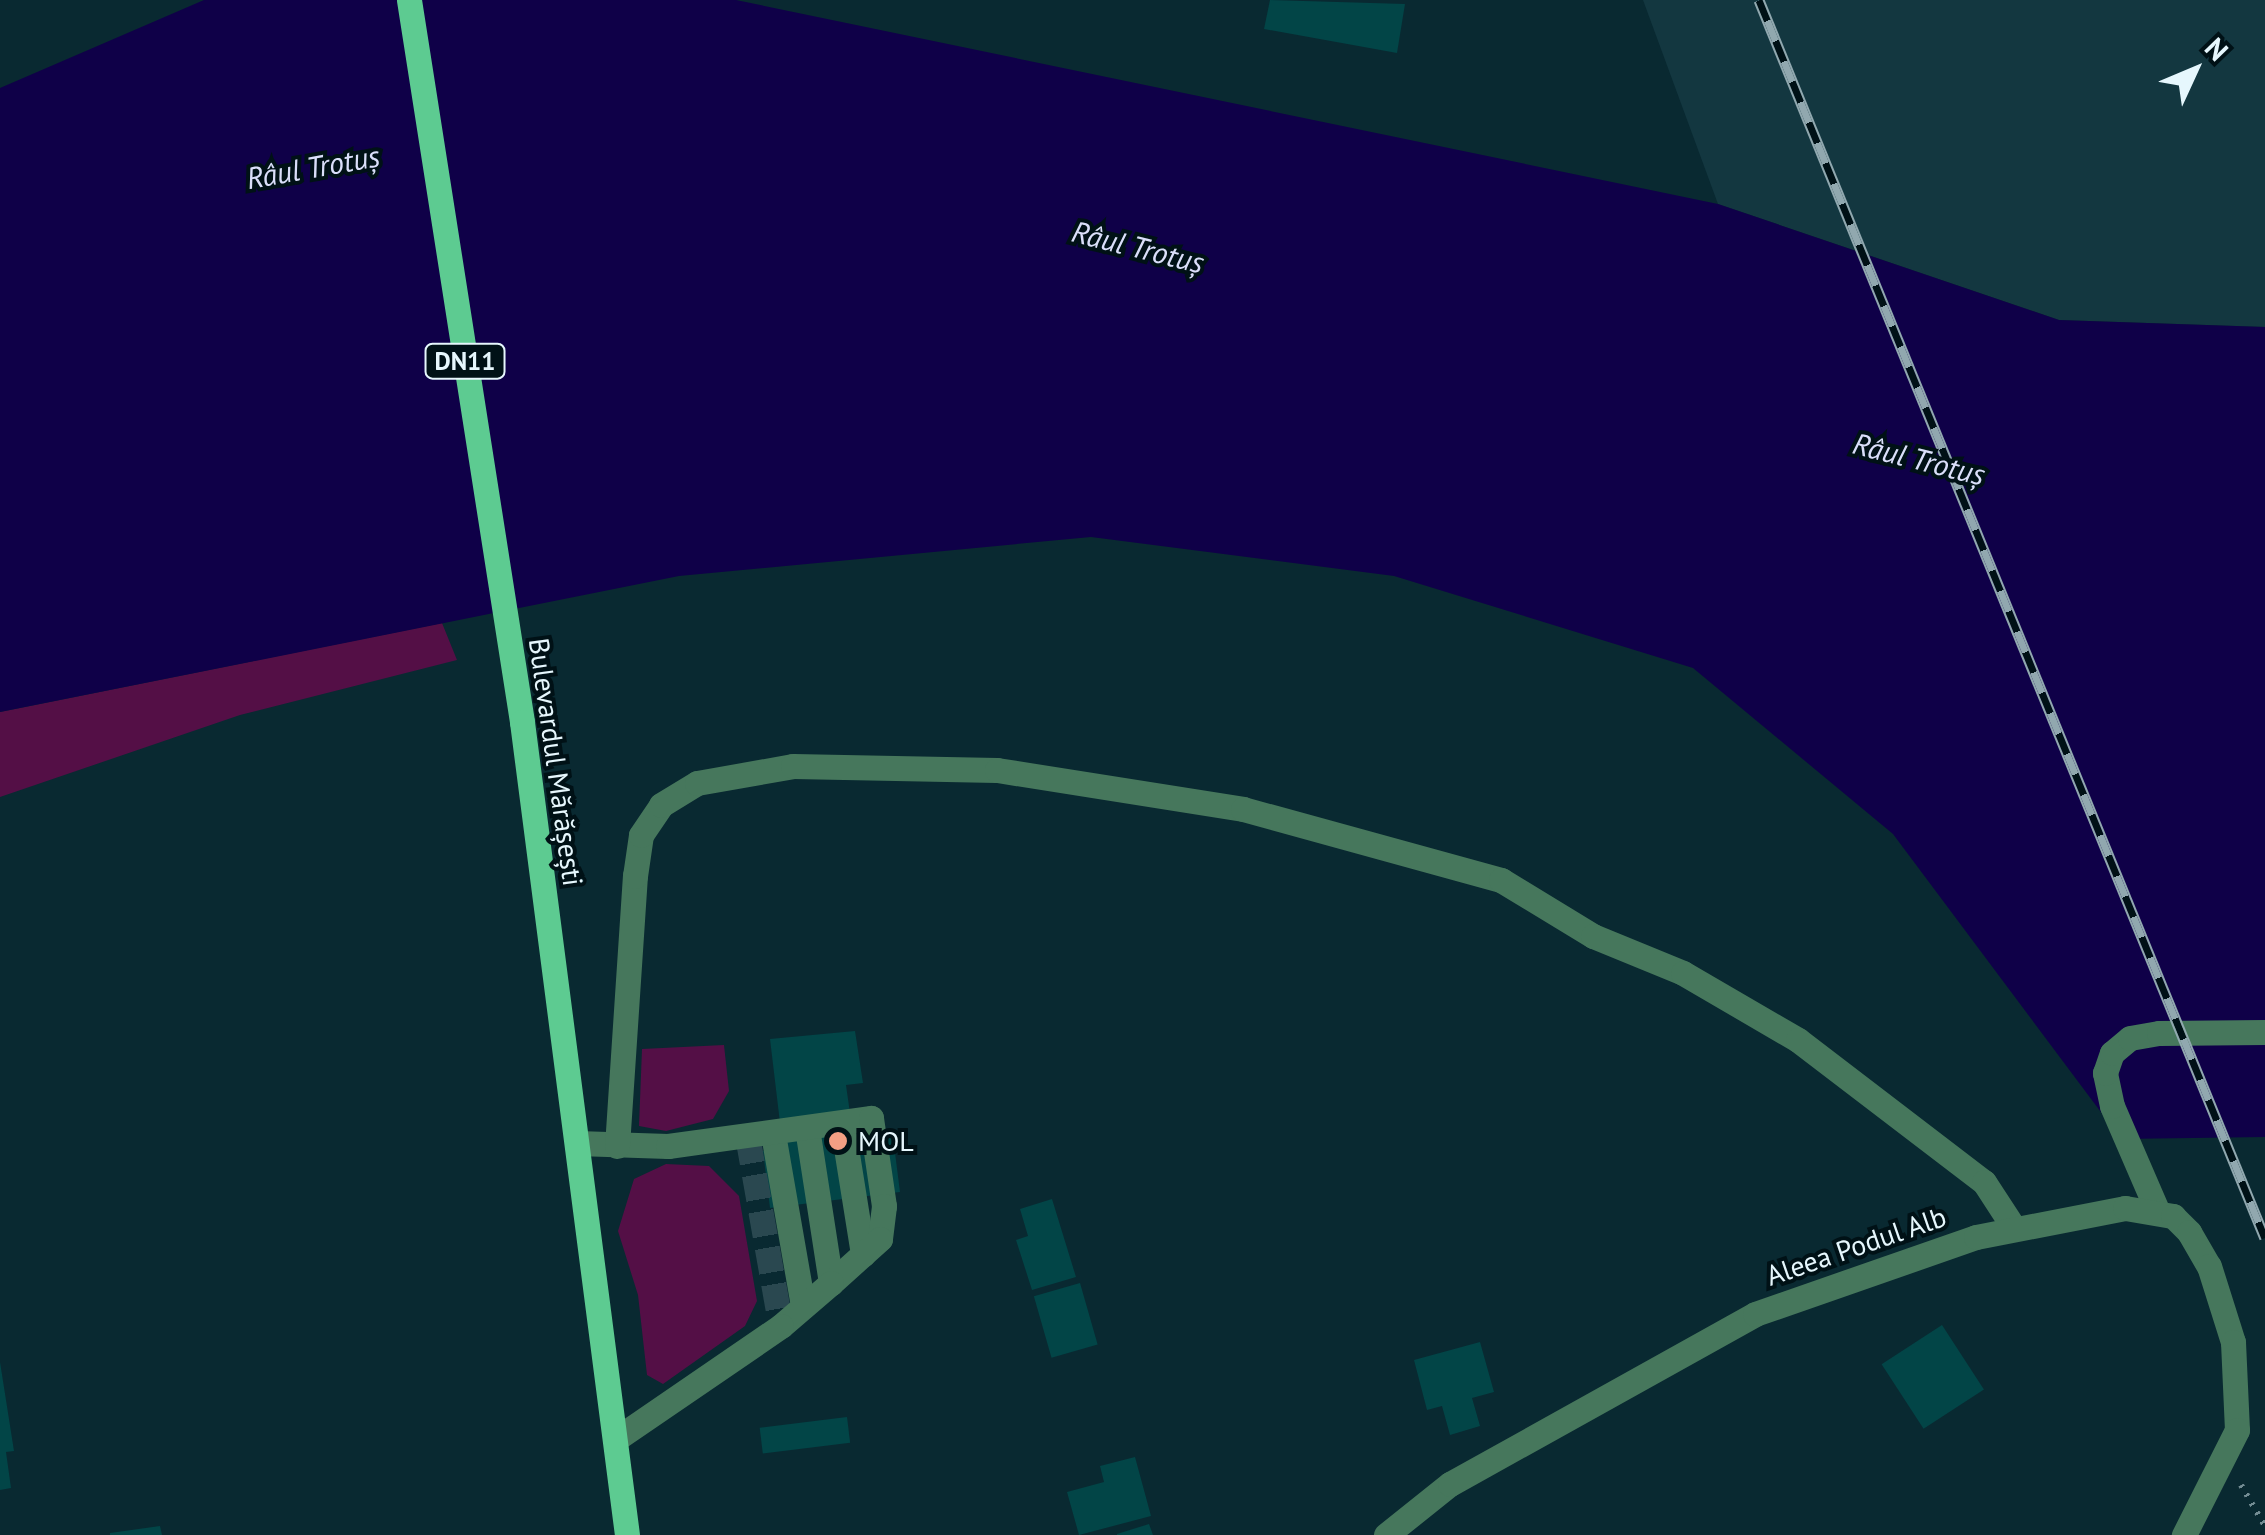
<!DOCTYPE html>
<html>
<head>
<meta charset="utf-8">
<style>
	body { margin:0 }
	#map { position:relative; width:2265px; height:1535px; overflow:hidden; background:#092931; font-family:"PT Sans",sans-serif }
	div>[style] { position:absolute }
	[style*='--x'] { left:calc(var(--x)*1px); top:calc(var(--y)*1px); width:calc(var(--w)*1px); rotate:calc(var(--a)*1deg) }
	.built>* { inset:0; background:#133740 }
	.green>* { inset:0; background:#540f46 }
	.water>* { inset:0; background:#0f0048 }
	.building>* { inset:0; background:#024547; transform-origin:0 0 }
	.minor-tunnel>* { height:25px; margin-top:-12.5px; transform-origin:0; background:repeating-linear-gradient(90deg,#2a4850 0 25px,transparent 0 37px) }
	.path>* { height:6px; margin-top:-3px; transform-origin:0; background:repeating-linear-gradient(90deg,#738c93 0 2.5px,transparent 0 10.5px) }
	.minor>* { height:25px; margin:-12.5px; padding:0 12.5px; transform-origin:12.5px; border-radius:12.5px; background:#46775c }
	.major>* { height:25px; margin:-12.5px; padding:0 12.5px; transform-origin:12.5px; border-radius:12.5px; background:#5dcb91 }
	.rail>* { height:11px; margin-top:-5.5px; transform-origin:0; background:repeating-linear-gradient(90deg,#001116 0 22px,#91a8af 0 44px); box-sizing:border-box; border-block:2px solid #91a8af }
	.dots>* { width:28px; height:28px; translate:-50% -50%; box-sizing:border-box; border:5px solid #001116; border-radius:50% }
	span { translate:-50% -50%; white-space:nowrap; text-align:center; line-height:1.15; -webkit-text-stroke:8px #001116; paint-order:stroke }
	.shield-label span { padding:2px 8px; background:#001116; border:2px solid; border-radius:8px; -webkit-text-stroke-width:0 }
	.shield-label { font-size:25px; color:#e6f7fd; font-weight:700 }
	.street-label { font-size:28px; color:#e6f7fd }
	.poi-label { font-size:28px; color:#e6f7fd }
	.left { translate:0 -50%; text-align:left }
	.water-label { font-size:30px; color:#dadffa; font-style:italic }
	.north { position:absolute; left:2145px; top:20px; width:100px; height:100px; -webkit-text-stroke:8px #001116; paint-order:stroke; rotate:46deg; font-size:28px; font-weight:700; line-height:40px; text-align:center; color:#e6f7fd }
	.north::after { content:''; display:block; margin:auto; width:35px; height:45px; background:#e6f7fd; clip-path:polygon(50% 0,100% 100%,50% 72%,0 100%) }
</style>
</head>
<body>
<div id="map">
	<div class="built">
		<div style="clip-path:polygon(1643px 0,2265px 0,2265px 327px,2059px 320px,1718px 204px)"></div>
	</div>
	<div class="green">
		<div style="clip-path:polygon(442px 623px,457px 660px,240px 715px,0 797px,0 712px)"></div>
		<div style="clip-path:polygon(724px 1045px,729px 1091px,713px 1119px,666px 1131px,639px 1126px,642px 1049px)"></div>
		<div style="clip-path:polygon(666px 1164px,709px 1166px,739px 1196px,757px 1301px,745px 1326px,663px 1384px,647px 1375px,638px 1295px,618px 1231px,634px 1179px)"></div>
	</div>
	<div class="water">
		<div style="clip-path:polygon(204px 0,736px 0,1718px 204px,2059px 320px,2265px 327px,2265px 1137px,2121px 1139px,1893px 834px,1693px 668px,1394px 576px,1091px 537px,679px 576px,0 712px,0 88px)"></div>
	</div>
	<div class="building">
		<div style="clip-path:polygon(1270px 0,1405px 4px,1397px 53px,1264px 29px)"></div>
		<div style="clip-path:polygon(855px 1031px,863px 1083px,846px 1085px,853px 1134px,892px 1129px,900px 1192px,770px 1208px,763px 1151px,783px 1148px,770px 1039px)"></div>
		<div style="clip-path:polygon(1052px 1199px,1076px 1277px,1032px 1290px,1016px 1240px,1028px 1236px,1020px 1209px)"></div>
		<div style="left:1080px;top:1283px;width:64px;height:48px;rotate:74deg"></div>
		<div style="left:1942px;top:1325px;width:77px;height:72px;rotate:57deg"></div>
		<div style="clip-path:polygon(1480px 1342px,1494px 1392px,1472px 1398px,1480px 1426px,1450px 1435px,1442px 1406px,1427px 1410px,1414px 1360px)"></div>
		<div style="clip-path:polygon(0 1362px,14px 1451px,6px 1452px,11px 1488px,0 1490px)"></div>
		<div style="left:847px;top:1417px;width:26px;height:88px;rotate:83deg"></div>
		<div style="clip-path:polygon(1135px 1457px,1151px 1516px,1079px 1535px,1067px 1492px,1104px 1482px,1100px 1466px)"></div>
		<div style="clip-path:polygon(1149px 1524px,1153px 1535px,1117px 1535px,1117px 1534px)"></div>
		<div style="clip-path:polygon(160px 1526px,162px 1535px,110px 1535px,110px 1533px)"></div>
	</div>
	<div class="minor-tunnel">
		<div style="--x:748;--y:1138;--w:191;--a:80"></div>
	</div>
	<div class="path">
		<div style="--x:2241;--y:1485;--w:48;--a:59.7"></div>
	</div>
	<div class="minor">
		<div style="--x:842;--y:1123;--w:133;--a:80.9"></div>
		<div style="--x:807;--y:1128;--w:157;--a:81.2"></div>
		<div style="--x:773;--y:1134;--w:175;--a:80.1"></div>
		<div style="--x:577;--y:1143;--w:91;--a:1.9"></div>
		<div style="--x:668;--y:1146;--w:205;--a:-7.9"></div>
		<div style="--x:871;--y:1118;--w:89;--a:81.6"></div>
		<div style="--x:884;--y:1206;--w:33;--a:97"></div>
		<div style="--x:880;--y:1239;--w:66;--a:138.1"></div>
		<div style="--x:831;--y:1283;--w:66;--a:139.3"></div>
		<div style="--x:781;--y:1326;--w:200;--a:145.6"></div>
		<div style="--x:617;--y:1146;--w:271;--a:-86.2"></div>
		<div style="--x:635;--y:876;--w:41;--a:-81.7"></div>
		<div style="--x:641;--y:835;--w:36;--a:-56"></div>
		<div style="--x:661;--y:805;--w:42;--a:-31.4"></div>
		<div style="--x:697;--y:783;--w:97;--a:-10"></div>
		<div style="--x:793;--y:766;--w:204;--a:1.1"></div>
		<div style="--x:997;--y:770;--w:249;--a:9"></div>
		<div style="--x:1243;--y:809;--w:268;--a:15.4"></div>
		<div style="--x:1501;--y:880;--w:108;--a:31.3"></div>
		<div style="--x:1593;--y:936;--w:97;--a:22.3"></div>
		<div style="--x:1683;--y:973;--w:133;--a:30.2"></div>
		<div style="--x:1798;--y:1040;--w:234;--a:37.4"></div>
		<div style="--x:1984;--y:1182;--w:55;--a:56.9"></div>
		<div style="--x:2157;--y:1210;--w:113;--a:-113.4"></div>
		<div style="--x:2112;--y:1106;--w:34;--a:-102"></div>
		<div style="--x:2105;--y:1073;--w:21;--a:-71"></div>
		<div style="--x:2112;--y:1053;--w:23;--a:-40"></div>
		<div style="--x:2130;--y:1038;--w:29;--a:-10"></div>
		<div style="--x:2159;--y:1033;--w:106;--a:-0.5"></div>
		<div style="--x:1386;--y:1535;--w:82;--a:-38.6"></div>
		<div style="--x:1450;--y:1484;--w:349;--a:-29.1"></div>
		<div style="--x:1755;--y:1314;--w:234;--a:-19.2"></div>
		<div style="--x:1976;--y:1237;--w:152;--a:-11"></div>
		<div style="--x:2125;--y:1208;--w:49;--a:9.5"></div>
		<div style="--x:2173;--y:1216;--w:23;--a:45"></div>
		<div style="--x:2189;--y:1232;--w:39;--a:60"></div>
		<div style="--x:2209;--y:1266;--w:80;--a:72.5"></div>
		<div style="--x:2233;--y:1342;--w:88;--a:87.4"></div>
		<div style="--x:2237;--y:1430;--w:118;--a:116.8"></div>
	</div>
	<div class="major">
		<div style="--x:409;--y:0;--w:731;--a:81.1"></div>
		<div style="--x:522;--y:722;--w:820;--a:82.64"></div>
	</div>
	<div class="rail">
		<div style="--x:1759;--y:0;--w:1337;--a:67.77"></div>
	</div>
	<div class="dots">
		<div style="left:838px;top:1141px;background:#f39f84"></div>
	</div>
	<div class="shield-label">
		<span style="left:465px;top:361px">DN11</span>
	</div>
	<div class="street-label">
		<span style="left:556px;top:762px;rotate:82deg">Bulevardul Mărășești</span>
		<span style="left:1856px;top:1246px;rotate:-19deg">Aleea Podul Alb</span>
	</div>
	<div class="poi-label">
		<span class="left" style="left:858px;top:1141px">MOL</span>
	</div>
	<div class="water-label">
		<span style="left:313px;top:167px;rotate:-10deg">Râul Trotuș</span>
		<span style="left:1138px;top:247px;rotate:14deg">Râul Trotuș</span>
		<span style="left:1919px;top:459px;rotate:14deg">Râul Trotuș</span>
	</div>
	<div class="north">N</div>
</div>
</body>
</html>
